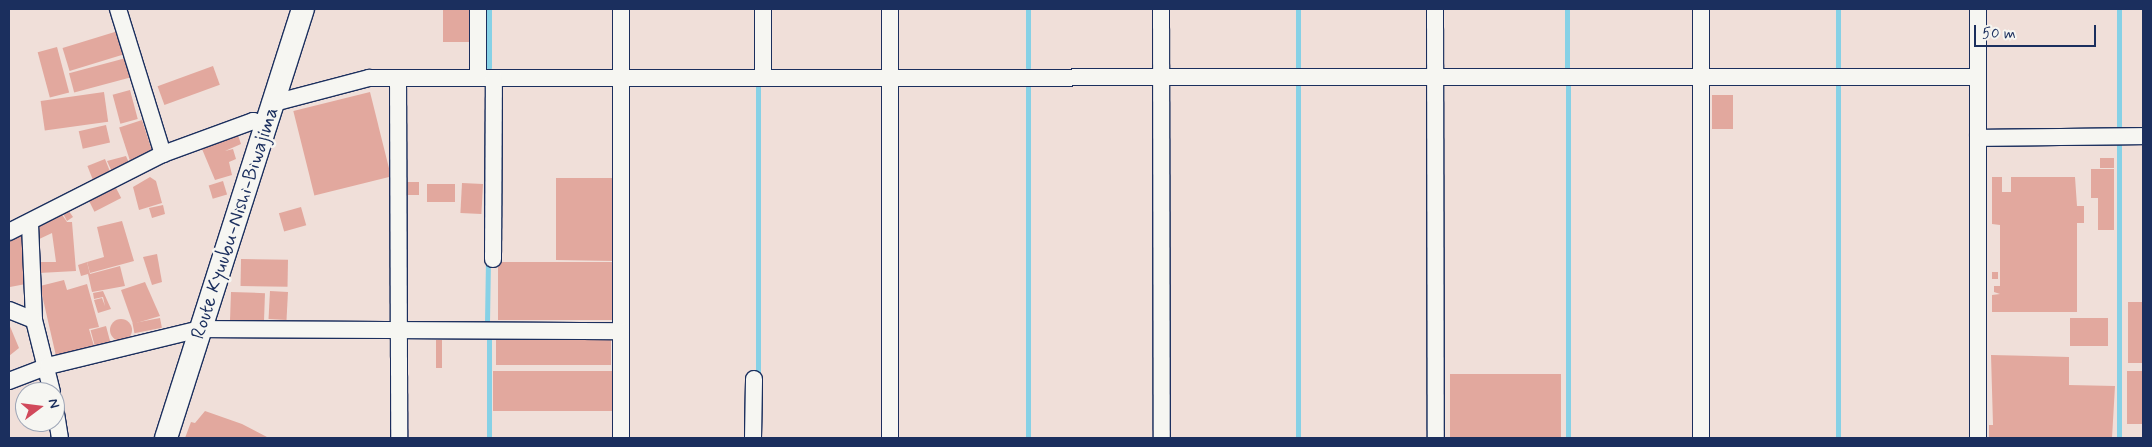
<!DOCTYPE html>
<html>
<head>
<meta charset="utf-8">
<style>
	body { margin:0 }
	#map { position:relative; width:2152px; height:447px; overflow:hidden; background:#f0dfd9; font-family:Mynerve,sans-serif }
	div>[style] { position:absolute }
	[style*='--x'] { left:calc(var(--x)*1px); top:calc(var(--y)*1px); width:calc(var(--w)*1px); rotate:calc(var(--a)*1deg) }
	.stream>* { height:5px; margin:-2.5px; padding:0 2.5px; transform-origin:2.5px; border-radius:2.5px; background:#86d1e6 }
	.building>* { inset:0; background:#e2a89e; transform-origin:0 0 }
	.round { border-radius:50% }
	.roads { filter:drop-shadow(1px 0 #1b2f5e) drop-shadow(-1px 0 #1b2f5e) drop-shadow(0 1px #1b2f5e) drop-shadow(0 -1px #1b2f5e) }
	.street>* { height:16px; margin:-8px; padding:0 8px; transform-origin:8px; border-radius:8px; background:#f6f6f2 }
	.secondary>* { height:22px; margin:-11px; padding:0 11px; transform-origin:11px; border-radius:11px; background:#f6f6f2 }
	span { translate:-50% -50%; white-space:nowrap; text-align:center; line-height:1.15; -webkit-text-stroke:5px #f6f6f2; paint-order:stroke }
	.street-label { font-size:20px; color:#1b2f5e }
	.frame { position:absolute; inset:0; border:10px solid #1b2f5e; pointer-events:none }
	.north { position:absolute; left:15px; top:382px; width:50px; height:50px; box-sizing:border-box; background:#f6f6f2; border:1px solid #9ea6b7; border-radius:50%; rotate:75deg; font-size:14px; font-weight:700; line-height:20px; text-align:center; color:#1b2f5e }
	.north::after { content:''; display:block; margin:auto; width:18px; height:22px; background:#d1495b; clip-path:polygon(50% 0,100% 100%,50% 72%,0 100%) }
	.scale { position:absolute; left:1974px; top:25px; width:122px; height:22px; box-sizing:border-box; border:2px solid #1b2f5e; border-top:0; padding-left:6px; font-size:15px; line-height:18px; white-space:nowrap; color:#1b2f5e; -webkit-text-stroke:4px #f6f6f2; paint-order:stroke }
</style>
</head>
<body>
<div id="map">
	<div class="stream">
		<div style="--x:1298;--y:9;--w:58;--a:90"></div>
		<div style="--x:1567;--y:9;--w:58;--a:90"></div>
		<div style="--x:1838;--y:9;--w:58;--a:90"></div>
		<div style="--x:2119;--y:9;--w:119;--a:90"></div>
		<div style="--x:489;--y:67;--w:58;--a:-90"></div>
		<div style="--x:1028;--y:67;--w:58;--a:-90"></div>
		<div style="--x:1838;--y:84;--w:354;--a:90"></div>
		<div style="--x:758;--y:86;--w:292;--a:90"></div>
		<div style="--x:1298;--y:86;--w:352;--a:90"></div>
		<div style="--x:1568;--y:86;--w:352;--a:90"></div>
		<div style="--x:2119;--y:142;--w:296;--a:90"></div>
		<div style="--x:483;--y:323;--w:4;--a:0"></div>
		<div style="--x:487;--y:323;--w:64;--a:-89.1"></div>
		<div style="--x:489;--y:438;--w:98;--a:-90"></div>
		<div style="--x:1028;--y:438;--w:352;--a:-90"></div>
	</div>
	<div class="building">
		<div style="left:443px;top:9px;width:28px;height:33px"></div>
		<div style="left:118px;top:31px;width:24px;height:58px;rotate:73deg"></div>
		<div style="left:57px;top:47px;width:47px;height:20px;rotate:75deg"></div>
		<div style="left:126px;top:58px;width:20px;height:59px;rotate:75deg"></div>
		<div style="left:213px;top:66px;width:20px;height:59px;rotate:70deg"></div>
		<div style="left:130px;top:90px;width:30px;height:18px;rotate:75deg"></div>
		<div style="left:104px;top:92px;width:30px;height:64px;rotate:82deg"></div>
		<div style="left:370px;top:92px;width:87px;height:79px;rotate:76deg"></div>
		<div style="left:1712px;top:95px;width:21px;height:34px"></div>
		<div style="left:142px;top:120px;width:36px;height:24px;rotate:72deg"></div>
		<div style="left:106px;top:125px;width:18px;height:28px;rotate:77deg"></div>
		<div style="clip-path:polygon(237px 132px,241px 144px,225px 151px,233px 149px,236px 159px,229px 162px,232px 175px,215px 180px,202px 149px)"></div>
		<div style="clip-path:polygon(126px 156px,130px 165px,112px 172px,107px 161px)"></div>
		<div style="left:2100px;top:158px;width:14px;height:10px"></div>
		<div style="left:105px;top:159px;width:16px;height:19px;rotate:68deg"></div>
		<div style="clip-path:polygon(2091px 169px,2114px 169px,2114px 230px,2098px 230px,2098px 198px,2091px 198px)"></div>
		<div style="clip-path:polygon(150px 177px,156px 181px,162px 203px,139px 210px,133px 187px)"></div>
		<div style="clip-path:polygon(1992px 177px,2002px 177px,2002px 192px,2011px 192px,2011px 177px,2075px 177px,2077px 206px,2084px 206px,2084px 223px,2077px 223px,2077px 312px,1992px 312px,1992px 295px,2000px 294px,1994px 292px,1994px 286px,2000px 286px,2000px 225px,1992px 224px)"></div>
		<div style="clip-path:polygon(556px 178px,614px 178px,614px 261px,556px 260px,556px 215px,577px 215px,556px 215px)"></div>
		<div style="left:223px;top:181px;width:14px;height:15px;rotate:73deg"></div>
		<div style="left:113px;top:182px;width:18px;height:30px;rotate:63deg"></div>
		<div style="left:406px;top:182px;width:13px;height:13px"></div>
		<div style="left:462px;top:183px;width:21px;height:30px;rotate:3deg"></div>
		<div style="left:427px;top:184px;width:28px;height:18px"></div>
		<div style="clip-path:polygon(163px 205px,165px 214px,152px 218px,149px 208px)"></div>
		<div style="clip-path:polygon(66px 207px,73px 217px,67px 221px,61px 210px)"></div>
		<div style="left:301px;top:207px;width:19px;height:23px;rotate:74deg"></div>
		<div style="clip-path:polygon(59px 210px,67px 222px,72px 222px,76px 271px,39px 273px,38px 262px,56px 262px,52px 233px,35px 241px,32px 226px)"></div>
		<div style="clip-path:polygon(122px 221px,134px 261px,90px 273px,87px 262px,104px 257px,97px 227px)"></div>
		<div style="clip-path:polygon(24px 234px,31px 283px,10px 287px,9px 237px)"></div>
		<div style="clip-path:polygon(157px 254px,162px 282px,152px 285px,143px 257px)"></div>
		<div style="left:241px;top:259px;width:47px;height:27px;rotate:1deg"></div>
		<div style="clip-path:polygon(87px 262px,90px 274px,120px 266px,125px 286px,92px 292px,88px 274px,81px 276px,78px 265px)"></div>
		<div style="left:498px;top:262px;width:115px;height:58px"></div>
		<div style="left:1992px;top:272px;width:6px;height:7px"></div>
		<div style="clip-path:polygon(64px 280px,67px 290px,87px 284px,99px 327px,89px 329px,94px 346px,56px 356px,40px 286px)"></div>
		<div style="clip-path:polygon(145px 282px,160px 316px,133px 324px,121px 290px)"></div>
		<div style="clip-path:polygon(103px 291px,111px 309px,98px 313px,94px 300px,102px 298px,105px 306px,103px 297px,94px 299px,93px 293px)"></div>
		<div style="left:270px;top:291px;width:18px;height:28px;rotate:3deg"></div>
		<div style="left:231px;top:292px;width:34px;height:28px;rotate:2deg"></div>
		<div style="left:2128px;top:302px;width:15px;height:61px"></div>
		<div style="left:160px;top:318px;width:10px;height:28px;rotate:79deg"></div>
		<div style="left:2070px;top:318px;width:38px;height:28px"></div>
		<div class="round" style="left:110px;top:319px;width:22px;height:22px"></div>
		<div style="clip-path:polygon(9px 324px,19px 348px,9px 356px)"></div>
		<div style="left:106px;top:326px;width:16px;height:16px;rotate:75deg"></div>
		<div style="left:436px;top:340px;width:6px;height:28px"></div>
		<div style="left:496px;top:340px;width:115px;height:25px"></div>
		<div style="clip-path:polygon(1991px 355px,2069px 357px,2069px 385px,2115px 386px,2112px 438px,1989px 438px,1989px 425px,1993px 425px)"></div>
		<div style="left:493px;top:371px;width:121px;height:40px"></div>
		<div style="left:2127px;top:371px;width:16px;height:53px"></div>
		<div style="left:1450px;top:374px;width:111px;height:64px"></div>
		<div style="clip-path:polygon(205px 411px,242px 424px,267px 437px,185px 438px,191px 422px,195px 423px)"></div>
	</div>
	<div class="roads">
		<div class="street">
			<div style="--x:118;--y:9;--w:152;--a:72.8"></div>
			<div style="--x:478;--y:9;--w:69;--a:90"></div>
			<div style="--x:621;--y:9;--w:429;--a:90"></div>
			<div style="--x:1161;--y:9;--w:429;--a:89.9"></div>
			<div style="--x:1435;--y:9;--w:429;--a:89.9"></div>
			<div style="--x:398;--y:78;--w:360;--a:89.8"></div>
			<div style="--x:763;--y:78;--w:69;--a:-90"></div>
			<div style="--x:274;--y:103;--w:98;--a:-14.7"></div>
			<div style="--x:369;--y:78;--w:1609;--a:-0.04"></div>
			<div style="--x:1978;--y:138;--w:165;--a:-0.7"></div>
			<div style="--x:30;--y:224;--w:96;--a:87.6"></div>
			<div style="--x:34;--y:320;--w:74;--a:76"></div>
			<div style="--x:9;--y:232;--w:173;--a:-26.9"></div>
			<div style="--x:163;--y:154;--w:96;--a:-20.1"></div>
			<div style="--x:253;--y:121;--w:14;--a:17"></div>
			<div style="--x:493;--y:259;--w:181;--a:-89.7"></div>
			<div style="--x:9;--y:310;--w:27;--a:22"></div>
			<div style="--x:9;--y:381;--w:42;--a:-21"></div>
			<div style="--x:48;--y:366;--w:156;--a:-13.7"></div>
			<div style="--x:200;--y:329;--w:421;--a:0.3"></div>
			<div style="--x:55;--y:407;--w:31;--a:81"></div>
			<div style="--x:753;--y:438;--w:59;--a:-89"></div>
			<div style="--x:890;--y:438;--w:429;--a:-90"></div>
			<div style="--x:1701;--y:438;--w:429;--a:-90"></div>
			<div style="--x:1978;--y:438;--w:429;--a:-90"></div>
		</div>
		<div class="secondary">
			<div style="--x:166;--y:438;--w:450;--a:-72.3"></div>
		</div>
	</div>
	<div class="street-label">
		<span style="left:235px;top:223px;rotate:-72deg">Route Kyuubu-Nishi-Biwajima</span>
	</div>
	<div class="frame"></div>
	<div class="north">N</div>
	<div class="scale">50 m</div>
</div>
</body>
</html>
